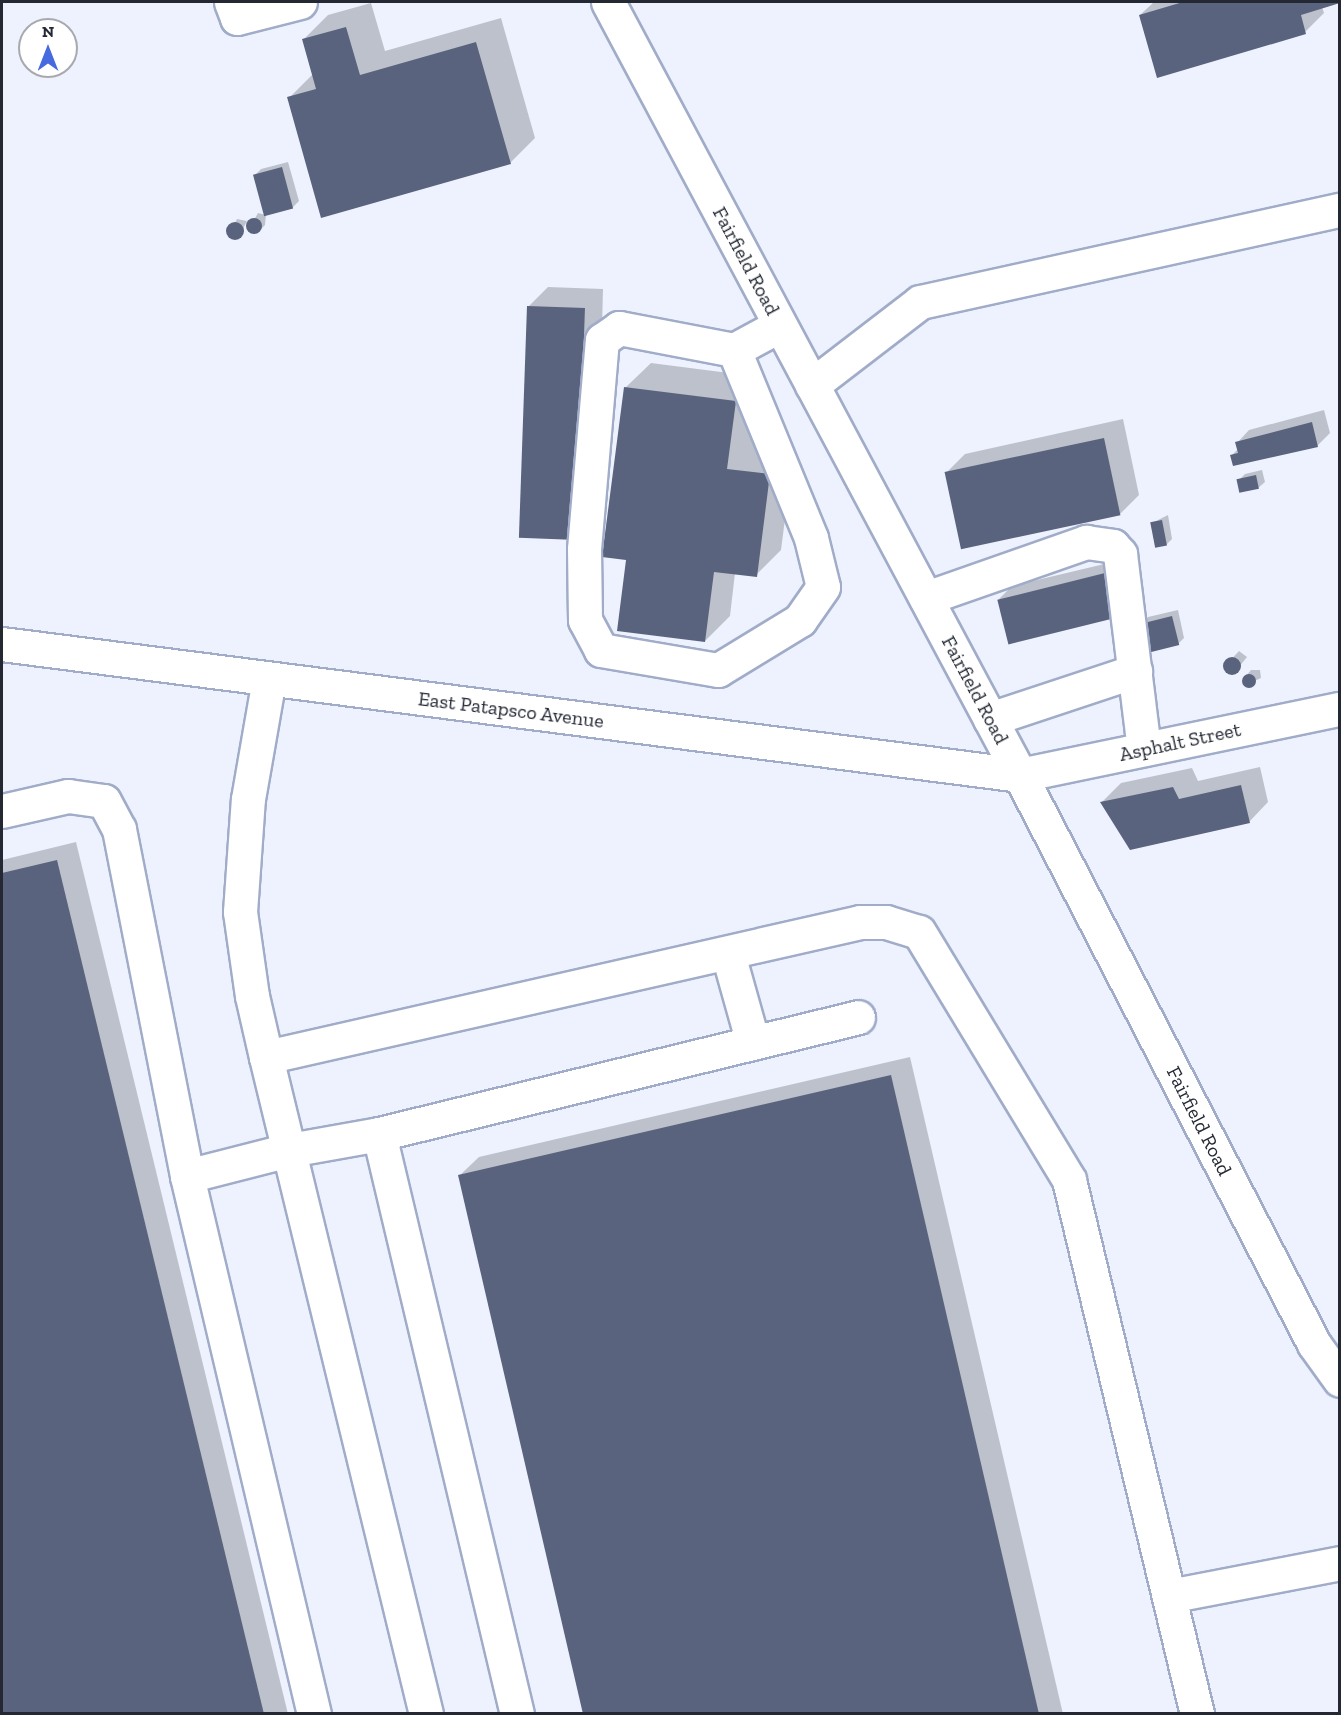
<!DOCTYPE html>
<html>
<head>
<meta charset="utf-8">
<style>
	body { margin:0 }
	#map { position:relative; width:1341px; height:1715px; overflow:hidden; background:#edf2fe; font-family:"Zilla Slab",serif }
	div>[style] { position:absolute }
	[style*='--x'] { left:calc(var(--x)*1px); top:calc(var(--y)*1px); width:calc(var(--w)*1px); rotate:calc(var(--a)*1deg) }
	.shadow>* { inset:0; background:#0003 }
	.building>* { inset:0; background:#59637d; transform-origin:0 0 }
	.round { border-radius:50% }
	.roads { filter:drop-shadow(2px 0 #a0acc8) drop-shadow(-2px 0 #a0acc8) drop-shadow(0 2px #a0acc8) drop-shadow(0 -2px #a0acc8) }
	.minor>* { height:33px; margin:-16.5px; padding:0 16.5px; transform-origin:16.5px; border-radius:16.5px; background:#fff }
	span { translate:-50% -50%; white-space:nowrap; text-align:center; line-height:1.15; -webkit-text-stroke:6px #fff; paint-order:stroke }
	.street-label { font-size:20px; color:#232833 }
	.frame { position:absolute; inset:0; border:3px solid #232833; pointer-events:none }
	.north { position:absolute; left:18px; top:18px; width:60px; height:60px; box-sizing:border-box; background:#fff; border:2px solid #a7a9ad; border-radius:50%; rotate:0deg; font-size:16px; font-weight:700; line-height:24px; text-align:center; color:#232833 }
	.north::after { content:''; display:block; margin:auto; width:21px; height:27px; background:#476bde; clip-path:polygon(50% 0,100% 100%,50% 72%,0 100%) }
</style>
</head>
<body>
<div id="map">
	<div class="shadow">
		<div style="clip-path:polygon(1154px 2px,1340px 2px,1322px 7px,1324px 13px,1305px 32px,1140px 15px)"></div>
		<div style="clip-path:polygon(371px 3px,385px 51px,501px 18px,535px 138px,510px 163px,289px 98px,313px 74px,303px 40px,328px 15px)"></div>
		<div style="clip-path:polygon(288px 162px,299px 201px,293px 207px,266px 214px,265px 225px,259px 231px,249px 229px,258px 213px,266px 215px,255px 175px,261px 169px)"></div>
		<div style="clip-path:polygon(237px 219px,247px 221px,238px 238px,229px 235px)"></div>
		<div style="clip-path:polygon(548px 287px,603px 289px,597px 524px,528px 307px)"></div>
		<div style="clip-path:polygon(651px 363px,760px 377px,752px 444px,794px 450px,781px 550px,756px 575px,735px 573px,730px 616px,705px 641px,628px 558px,625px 388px)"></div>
		<div style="clip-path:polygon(1324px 410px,1330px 433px,1317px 446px,1232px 455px,1238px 449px,1237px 443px,1249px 430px)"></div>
		<div style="clip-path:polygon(1123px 419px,1139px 495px,1120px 514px,946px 473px,965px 454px)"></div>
		<div style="clip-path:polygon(1262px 470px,1265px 482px,1258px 488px,1239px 480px,1245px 474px)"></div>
		<div style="clip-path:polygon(1168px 515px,1172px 539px,1166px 545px,1152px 523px)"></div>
		<div style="clip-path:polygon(1117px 561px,1115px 616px,999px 599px,1012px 586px)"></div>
		<div style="clip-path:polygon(1178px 610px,1184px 638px,1178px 644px,1142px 623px,1148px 617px)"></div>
		<div style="clip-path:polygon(1239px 651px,1247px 657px,1234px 673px,1225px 666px)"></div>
		<div style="clip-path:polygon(1251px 670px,1260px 670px,1261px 678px,1246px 685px,1245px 677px)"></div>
		<div style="clip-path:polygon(1260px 767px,1268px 802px,1249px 822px,1102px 802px,1121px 783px,1192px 768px,1198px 781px)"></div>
		<div style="clip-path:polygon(76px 842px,288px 1714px,2px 1714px,2px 860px)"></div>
		<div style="clip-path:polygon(910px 1057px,1063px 1714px,585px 1714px,459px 1176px,479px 1157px)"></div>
	</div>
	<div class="building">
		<div style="clip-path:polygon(1183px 2px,1340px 2px,1340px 3px,1301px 15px,1306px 34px,1157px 78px,1139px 15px)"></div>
		<div style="clip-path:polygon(346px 27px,360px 75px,476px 42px,511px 164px,321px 218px,287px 97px,316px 89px,302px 39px)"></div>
		<div style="left:282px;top:167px;width:43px;height:30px;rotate:75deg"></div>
		<div class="round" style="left:246px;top:218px;width:16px;height:16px"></div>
		<div class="round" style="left:226px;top:222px;width:18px;height:18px"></div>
		<div style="left:527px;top:306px;width:58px;height:232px;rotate:2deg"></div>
		<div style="clip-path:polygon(624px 387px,736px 401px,727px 469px,770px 474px,757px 577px,714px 572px,705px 642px,617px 631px,626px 560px,602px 557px)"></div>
		<div style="clip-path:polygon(1312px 422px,1318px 447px,1233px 466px,1230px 455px,1238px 453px,1235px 442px)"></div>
		<div style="left:1104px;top:438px;width:79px;height:163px;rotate:78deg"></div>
		<div style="left:1256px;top:475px;width:14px;height:20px;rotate:78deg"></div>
		<div style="left:1162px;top:520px;width:26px;height:12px;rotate:79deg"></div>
		<div style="left:1105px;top:573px;width:46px;height:111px;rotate:76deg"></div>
		<div style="left:1172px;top:616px;width:30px;height:33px;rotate:76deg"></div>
		<div class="round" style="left:1223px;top:657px;width:18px;height:18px"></div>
		<div class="round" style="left:1242px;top:674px;width:14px;height:14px"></div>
		<div style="clip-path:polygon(1241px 785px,1250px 823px,1130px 850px,1100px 802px,1173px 787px,1179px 799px)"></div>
		<div style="clip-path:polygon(57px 860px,264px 1714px,2px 1714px,2px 873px)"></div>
		<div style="clip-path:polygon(891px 1075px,1039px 1714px,583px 1714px,458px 1175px)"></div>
	</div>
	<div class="roads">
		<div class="minor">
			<div style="--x:231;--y:2;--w:17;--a:69"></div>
			<div style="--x:237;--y:18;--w:65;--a:-14.3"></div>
			<div style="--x:608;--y:2;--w:876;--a:61.94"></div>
			<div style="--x:1020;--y:775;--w:640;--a:62.67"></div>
			<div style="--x:1314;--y:1344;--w:44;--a:54.2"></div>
			<div style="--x:734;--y:350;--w:203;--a:67.7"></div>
			<div style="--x:811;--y:538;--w:50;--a:76.2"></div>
			<div style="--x:823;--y:587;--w:40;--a:124.9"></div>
			<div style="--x:800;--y:620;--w:96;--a:148.6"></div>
			<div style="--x:718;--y:670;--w:119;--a:-170.3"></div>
			<div style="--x:601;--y:650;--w:34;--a:-118"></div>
			<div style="--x:585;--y:620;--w:71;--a:-90.8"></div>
			<div style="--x:584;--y:549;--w:210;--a:-85.1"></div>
			<div style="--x:602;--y:340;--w:21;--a:-35"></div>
			<div style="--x:619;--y:328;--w:117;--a:10.8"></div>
			<div style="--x:734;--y:350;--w:52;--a:-28.5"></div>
			<div style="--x:812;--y:385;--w:136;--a:-37.5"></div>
			<div style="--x:920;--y:302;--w:430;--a:-12.4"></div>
			<div style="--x:926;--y:598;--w:170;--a:-19.3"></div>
			<div style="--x:1086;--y:542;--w:27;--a:8"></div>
			<div style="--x:1113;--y:546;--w:11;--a:49"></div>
			<div style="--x:1120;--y:554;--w:196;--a:83"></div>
			<div style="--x:2;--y:644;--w:1026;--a:7.33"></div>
			<div style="--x:1020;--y:775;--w:327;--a:-11.7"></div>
			<div style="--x:990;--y:719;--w:153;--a:-18.3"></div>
			<div style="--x:2;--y:811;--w:68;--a:-12.8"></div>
			<div style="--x:68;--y:796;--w:36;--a:8"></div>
			<div style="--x:104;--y:801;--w:32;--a:62"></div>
			<div style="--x:119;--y:829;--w:354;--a:78.9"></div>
			<div style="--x:187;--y:1176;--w:553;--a:76.72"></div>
			<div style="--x:728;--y:954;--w:92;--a:74.3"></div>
			<div style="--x:266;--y:1057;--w:63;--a:-102.9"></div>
			<div style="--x:252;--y:996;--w:85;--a:-98.1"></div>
			<div style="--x:240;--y:912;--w:113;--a:-86"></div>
			<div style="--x:248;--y:799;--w:122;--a:-80.1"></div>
			<div style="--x:379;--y:1134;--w:493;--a:-13.7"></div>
			<div style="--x:187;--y:1176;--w:105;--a:-14.3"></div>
			<div style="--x:289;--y:1150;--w:91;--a:-10.1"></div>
			<div style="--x:379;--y:1134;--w:596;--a:76.62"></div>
			<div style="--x:1169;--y:1596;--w:174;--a:-10.9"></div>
			<div style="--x:426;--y:1714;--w:676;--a:-103.69"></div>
			<div style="--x:266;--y:1057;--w:609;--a:-12.8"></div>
			<div style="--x:860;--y:922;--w:26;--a:0"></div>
			<div style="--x:886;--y:922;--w:34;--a:17"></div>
			<div style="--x:919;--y:932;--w:290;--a:58.8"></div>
			<div style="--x:1069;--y:1180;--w:549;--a:76.52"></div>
		</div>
	</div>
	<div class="street-label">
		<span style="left:746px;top:261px;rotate:62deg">Fairfield Road</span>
		<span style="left:975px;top:690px;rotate:62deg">Fairfield Road</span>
		<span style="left:511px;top:710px;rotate:7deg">East Patapsco Avenue</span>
		<span style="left:1180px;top:742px;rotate:-12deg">Asphalt Street</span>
		<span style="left:1199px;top:1121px;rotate:63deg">Fairfield Road</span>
	</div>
	<div class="frame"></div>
	<div class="north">N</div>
</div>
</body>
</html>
